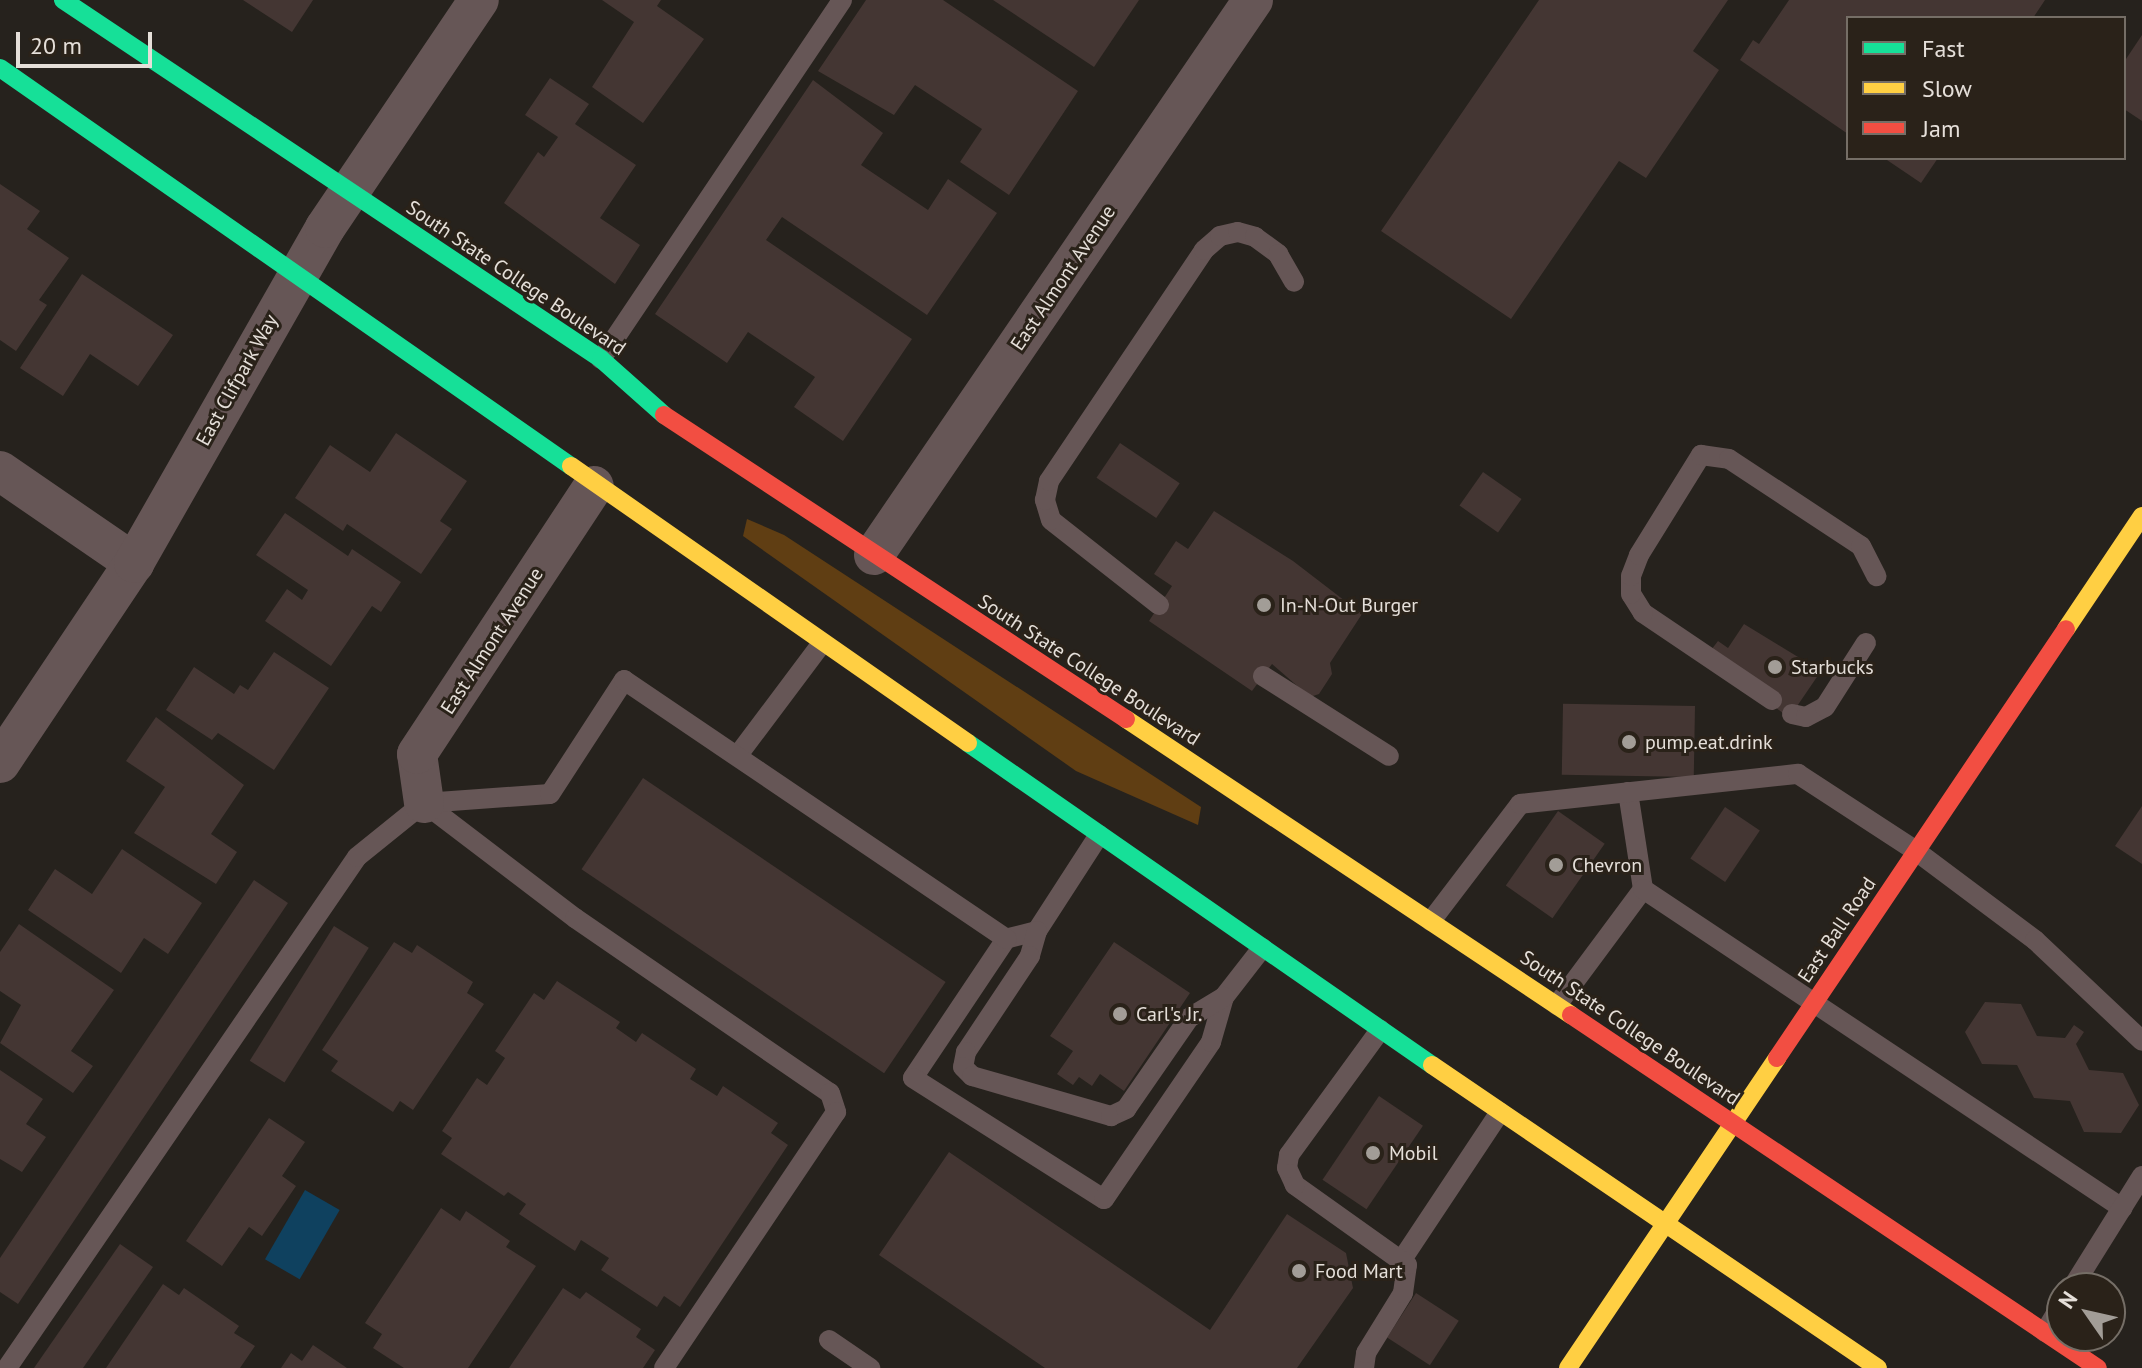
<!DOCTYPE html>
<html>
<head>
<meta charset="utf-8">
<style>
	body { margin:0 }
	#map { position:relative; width:2142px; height:1368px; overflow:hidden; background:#26221d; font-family:"PT Sans",sans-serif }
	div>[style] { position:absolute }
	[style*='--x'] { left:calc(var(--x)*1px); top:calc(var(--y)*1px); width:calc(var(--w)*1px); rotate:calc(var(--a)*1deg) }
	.green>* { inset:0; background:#603e13 }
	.water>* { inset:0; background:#0f415f; transform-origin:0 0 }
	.building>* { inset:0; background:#443633; transform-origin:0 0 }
	.lane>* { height:20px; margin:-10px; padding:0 10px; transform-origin:10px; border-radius:10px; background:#665656 }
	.street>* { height:40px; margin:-20px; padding:0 20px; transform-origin:20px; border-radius:20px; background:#665656 }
	.fast>* { height:18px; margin:-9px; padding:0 9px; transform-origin:9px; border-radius:9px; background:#16e098 }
	.slow>* { height:18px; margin:-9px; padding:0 9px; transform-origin:9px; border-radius:9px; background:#ffcf43 }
	.jam>* { height:18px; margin:-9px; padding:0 9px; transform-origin:9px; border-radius:9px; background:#f24e42 }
	.dots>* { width:22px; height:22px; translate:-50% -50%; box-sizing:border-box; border:4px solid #2a2219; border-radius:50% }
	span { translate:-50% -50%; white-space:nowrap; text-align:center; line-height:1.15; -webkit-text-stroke:6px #2a2219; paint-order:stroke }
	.street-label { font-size:20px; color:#e5dfd9 }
	.poi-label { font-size:20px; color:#e5dfd9 }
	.left { translate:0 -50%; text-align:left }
	.legend { position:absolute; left:1846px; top:16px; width:280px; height:144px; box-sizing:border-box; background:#2a2219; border:2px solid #756e66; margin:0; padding:10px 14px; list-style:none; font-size:24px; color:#e5dfd9 }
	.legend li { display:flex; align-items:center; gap:16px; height:40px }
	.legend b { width:40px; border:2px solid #756e66 }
	.north { position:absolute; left:2046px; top:1272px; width:80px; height:80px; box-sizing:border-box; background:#2a2219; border:2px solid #756e66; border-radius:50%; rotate:304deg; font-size:22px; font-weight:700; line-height:32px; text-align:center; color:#e5dfd9 }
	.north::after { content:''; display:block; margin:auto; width:28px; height:36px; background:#a29d97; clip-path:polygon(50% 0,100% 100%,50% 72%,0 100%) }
	.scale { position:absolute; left:16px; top:32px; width:136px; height:36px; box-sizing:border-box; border:4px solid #e5dfd9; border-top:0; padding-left:10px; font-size:24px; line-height:28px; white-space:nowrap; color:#e5dfd9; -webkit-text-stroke:6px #2a2219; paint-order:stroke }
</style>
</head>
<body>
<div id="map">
	<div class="green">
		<div style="clip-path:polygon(747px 519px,784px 535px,1201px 807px,1198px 825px,1076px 771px,743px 536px)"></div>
	</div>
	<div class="water">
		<div style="left:305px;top:1190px;width:40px;height:80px;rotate:30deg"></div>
	</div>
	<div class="building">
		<div style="clip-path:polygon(243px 0,313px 0,292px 32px)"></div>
		<div style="clip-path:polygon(602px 0,661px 0,657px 6px,704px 39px,643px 123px,592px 87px,634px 22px)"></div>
		<div style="clip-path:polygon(866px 0,943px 0,1078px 91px,1009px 195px,960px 162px,982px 129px,915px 85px,894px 115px,818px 71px)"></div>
		<div style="clip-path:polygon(993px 0,1139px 0,1094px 67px)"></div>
		<div style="clip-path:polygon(1539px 0,1728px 0,1693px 51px,1719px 70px,1646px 178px,1619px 161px,1511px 319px,1381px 231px)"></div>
		<div style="clip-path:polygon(1789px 0,2045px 0,2033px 18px,1848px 18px,1848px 134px,1740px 60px,1753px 40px,1759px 44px)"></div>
		<div style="clip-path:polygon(2142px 35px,2142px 121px,2124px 109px,2124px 62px)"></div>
		<div style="clip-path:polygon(550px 78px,589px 104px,575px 124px,636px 165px,600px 218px,640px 245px,615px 284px,504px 203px,538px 152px,544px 157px,558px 137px,525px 115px)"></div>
		<div style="clip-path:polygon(813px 80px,883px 133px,861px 165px,928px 210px,948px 179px,997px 213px,927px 315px,782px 217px,766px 240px,912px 339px,843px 441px,794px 407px,815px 377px,748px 332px,727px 363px,655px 314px)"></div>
		<div style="clip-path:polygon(1884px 158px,1938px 158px,1921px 183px)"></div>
		<div style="clip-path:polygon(0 184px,40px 211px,27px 229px,69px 258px,39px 300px,47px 305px,16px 351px,0 340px)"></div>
		<div style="clip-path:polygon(82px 274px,173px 335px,138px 386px,90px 354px,63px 396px,20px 368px)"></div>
		<div style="clip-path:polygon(396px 433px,467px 481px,440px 521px,452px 529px,421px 574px,347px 524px,343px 531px,295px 498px,330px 445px,370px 472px)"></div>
		<div style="left:1120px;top:443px;width:72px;height:42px;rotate:34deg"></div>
		<div style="left:1483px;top:472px;width:47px;height:41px;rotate:35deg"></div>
		<div style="clip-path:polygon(1214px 511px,1293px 561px,1362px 614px,1330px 663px,1332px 674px,1319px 694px,1310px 697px,1272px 664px,1252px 691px,1149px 621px,1172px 586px,1154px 574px,1176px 541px,1188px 549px)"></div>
		<div style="clip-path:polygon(285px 513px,348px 556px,352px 549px,401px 582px,381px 612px,372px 606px,331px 666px,265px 621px,287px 589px,302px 600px,308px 590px,256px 555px)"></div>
		<div style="clip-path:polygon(1744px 624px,1821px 671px,1789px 718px,1708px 654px,1718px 641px,1728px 648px)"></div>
		<div style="clip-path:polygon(274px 652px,329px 688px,274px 770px,218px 733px,212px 740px,166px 710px,194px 667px,234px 694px,240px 685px,248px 690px)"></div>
		<div style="left:1695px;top:706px;width:71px;height:132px;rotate:91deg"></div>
		<div style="clip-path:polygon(156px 717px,244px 785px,211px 834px,237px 852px,216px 884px,134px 833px,165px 787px,126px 761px)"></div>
		<div style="left:643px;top:778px;width:365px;height:110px;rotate:34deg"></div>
		<div style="clip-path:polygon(2142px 806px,2142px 864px,2115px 846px)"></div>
		<div style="left:1725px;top:807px;width:42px;height:62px;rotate:34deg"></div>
		<div style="left:1558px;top:811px;width:57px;height:91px;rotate:35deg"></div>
		<div style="clip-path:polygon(122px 849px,202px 903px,168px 954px,144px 938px,121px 973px,28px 910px,55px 869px,92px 894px)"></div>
		<div style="clip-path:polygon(254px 880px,288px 903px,18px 1304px,0 1292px,0 1258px)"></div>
		<div style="clip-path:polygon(19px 924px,114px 990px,71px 1051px,93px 1066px,73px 1093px,0 1043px,21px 1005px,0 991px,0 952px)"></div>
		<div style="left:334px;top:926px;width:41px;height:159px;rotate:32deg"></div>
		<div style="clip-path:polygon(394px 942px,412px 953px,417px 945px,473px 982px,467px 993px,484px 1004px,413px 1110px,400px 1101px,393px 1112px,331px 1071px,338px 1061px,322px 1050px)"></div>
		<div style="clip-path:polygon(1114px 942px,1190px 993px,1124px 1091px,1100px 1074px,1092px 1086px,1079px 1077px,1073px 1085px,1057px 1074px,1073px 1051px,1050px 1036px)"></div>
		<div style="clip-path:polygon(557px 981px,620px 1022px,616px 1028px,636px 1042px,642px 1033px,696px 1069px,690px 1079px,717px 1096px,723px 1086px,778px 1123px,771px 1133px,788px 1145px,680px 1307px,664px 1296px,657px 1307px,601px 1270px,609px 1258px,581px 1240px,575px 1251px,519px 1214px,526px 1204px,508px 1192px,504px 1196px,441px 1154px,452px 1138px,442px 1131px,477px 1078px,487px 1085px,505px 1058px,495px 1051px,534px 993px,544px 1000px)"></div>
		<div style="clip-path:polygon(1985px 1002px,2021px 1004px,2037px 1036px,2065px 1038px,2074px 1025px,2084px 1032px,2076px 1044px,2089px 1070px,2123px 1073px,2139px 1105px,2121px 1133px,2084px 1132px,2070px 1101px,2034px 1098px,2017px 1065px,1982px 1064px,1965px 1032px)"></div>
		<div style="clip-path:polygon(0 1070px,43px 1099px,26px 1124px,46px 1137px,22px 1172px,0 1159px)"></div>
		<div style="left:1379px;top:1096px;width:53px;height:101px;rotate:34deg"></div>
		<div style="clip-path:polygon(269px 1118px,305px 1142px,282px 1176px,296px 1186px,262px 1236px,249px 1227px,222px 1266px,186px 1241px)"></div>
		<div style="clip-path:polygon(949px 1152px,1210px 1330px,1287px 1214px,1346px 1253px,1353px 1288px,1297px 1368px,1045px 1368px,879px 1255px)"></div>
		<div style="clip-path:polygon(441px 1208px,460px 1221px,466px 1211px,510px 1241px,506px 1247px,536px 1266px,468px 1368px,404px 1368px,373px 1348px,382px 1334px,365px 1323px)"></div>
		<div style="clip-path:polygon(120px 1244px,153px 1267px,83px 1368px,34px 1368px)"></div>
		<div style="clip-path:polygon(163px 1284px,179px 1295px,184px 1288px,239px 1326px,234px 1333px,255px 1346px,240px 1368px,106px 1368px)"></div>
		<div style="clip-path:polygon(563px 1288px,580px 1299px,586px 1292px,641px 1329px,636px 1337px,655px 1350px,643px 1368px,509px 1368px)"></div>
		<div style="left:1416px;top:1293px;width:51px;height:53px;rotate:33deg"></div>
		<div style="clip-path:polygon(313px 1345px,347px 1368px,281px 1368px,291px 1353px,302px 1361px)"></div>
	</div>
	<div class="lane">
		<div style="--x:601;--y:359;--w:432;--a:-56.1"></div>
		<div style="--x:1159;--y:605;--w:137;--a:-141.8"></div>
		<div style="--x:1051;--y:520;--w:21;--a:-107"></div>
		<div style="--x:1045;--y:500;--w:19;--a:-78"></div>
		<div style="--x:1049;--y:481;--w:278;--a:-56.1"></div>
		<div style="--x:1204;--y:250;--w:21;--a:-41"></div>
		<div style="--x:1220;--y:236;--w:18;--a:-13"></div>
		<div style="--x:1238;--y:232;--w:18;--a:16"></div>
		<div style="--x:1255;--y:237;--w:29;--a:36"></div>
		<div style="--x:1278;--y:254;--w:32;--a:60"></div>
		<div style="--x:1263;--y:676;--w:149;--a:32.4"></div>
		<div style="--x:1772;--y:700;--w:156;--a:-146"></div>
		<div style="--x:1643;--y:613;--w:22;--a:-122"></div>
		<div style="--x:1631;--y:594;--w:18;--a:-90"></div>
		<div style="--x:1631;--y:576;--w:22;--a:-69"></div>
		<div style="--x:1639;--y:555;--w:118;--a:-58.2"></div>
		<div style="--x:1701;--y:455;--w:28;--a:8"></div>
		<div style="--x:1729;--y:459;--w:158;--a:33.4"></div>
		<div style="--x:1861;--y:546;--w:34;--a:63"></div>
		<div style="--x:1792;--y:714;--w:14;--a:12"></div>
		<div style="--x:1806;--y:717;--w:21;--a:-28"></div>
		<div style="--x:1825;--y:707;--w:76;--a:-57.4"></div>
		<div style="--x:738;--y:755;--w:140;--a:-53.1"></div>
		<div style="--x:1628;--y:792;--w:98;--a:81.2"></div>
		<div style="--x:424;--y:803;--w:190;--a:37.3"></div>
		<div style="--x:575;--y:918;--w:309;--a:34.5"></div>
		<div style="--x:830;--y:1093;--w:20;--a:72"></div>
		<div style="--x:836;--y:1112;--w:308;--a:123.9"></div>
		<div style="--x:1099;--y:835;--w:114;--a:122.9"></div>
		<div style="--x:1037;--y:931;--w:32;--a:166"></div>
		<div style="--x:1006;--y:939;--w:167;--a:123.8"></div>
		<div style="--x:913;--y:1078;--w:226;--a:32.4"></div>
		<div style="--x:1104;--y:1199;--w:190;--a:-55.7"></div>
		<div style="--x:1211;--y:1042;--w:47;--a:-73.9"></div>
		<div style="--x:1224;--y:997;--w:62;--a:-52.2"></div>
		<div style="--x:1431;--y:921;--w:147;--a:-52.7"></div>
		<div style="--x:1520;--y:804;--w:280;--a:-6.2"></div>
		<div style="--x:1798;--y:774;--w:141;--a:33.1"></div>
		<div style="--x:1916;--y:851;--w:149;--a:36.8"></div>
		<div style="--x:2035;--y:940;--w:147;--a:43.3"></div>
		<div style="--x:1037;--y:931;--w:26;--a:106"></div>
		<div style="--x:1030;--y:956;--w:115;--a:123.7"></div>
		<div style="--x:966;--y:1052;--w:15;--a:101"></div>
		<div style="--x:963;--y:1067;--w:13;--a:45"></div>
		<div style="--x:972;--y:1076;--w:145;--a:16.1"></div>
		<div style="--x:1111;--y:1116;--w:17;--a:-25"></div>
		<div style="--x:1126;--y:1109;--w:111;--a:-55.3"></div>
		<div style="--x:1189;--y:1018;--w:41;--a:-31"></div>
		<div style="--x:1557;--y:1005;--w:144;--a:-53.4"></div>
		<div style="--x:1643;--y:889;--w:576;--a:33.66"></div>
		<div style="--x:1403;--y:1258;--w:175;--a:-56.4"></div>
		<div style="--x:2072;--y:1288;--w:132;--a:-58"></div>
		<div style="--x:2045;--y:1332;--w:33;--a:-59"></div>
		<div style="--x:829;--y:1340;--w:50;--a:34.3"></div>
		<div style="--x:7;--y:1368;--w:619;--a:-55.59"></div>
		<div style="--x:357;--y:857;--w:86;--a:-38.9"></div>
		<div style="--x:424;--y:803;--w:126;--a:-4.1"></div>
		<div style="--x:550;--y:794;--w:136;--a:-57"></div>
		<div style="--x:624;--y:680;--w:462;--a:34.1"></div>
		<div style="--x:1364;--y:1368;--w:15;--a:-82"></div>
		<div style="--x:1366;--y:1353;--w:70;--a:-58.3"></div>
		<div style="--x:1403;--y:1293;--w:28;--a:-82"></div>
		<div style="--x:1407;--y:1265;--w:138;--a:-144.5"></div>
		<div style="--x:1295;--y:1185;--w:19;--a:-115"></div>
		<div style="--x:1287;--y:1168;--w:13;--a:-81"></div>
		<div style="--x:1289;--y:1155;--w:155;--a:-53.9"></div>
	</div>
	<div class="street">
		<div style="--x:0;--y:471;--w:163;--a:34.5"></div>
		<div style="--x:874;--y:555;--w:672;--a:-55.67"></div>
		<div style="--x:0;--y:763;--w:241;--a:-56.2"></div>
		<div style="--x:134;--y:563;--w:386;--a:-60.3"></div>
		<div style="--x:325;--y:228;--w:275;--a:-56"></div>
		<div style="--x:424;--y:803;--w:49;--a:-98.1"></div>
		<div style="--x:417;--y:754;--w:321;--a:-56.6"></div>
	</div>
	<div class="fast">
		<div style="--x:63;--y:0;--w:647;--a:33.71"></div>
		<div style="--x:601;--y:359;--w:84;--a:41.6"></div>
		<div style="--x:0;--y:68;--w:696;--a:34.88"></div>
		<div style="--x:968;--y:743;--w:565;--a:34.76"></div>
	</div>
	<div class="slow">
		<div style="--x:571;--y:466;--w:484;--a:34.9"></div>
		<div style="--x:2066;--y:629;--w:136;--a:-56.1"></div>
		<div style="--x:1126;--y:719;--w:534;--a:33.63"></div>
		<div style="--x:1432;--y:1065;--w:539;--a:34.19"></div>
		<div style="--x:1568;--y:1368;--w:374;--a:-56"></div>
	</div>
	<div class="jam">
		<div style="--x:664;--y:415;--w:553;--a:33.35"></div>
		<div style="--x:1571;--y:1015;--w:634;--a:33.82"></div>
		<div style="--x:1777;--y:1058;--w:517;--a:-56.03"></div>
	</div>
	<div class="dots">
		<div style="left:1264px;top:605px;background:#a29d97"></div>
		<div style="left:1775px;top:667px;background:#a29d97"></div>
		<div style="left:1629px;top:742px;background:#a29d97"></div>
		<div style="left:1556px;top:865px;background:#a29d97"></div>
		<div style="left:1120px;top:1014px;background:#a29d97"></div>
		<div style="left:1373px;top:1153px;background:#a29d97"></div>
		<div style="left:1299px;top:1271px;background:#a29d97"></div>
	</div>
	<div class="street-label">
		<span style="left:516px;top:278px;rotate:34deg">South State College Boulevard</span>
		<span style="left:1063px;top:278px;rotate:-56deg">East Almont Avenue</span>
		<span style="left:237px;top:380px;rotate:-61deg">East Clifpark Way</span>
		<span style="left:492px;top:641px;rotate:-57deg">East Almont Avenue</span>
		<span style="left:1089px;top:670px;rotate:33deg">South State College Boulevard</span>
		<span style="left:1837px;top:930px;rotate:-56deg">East Ball Road</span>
		<span style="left:1630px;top:1028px;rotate:34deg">South State College Boulevard</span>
	</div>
	<div class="poi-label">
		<span class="left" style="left:1280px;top:605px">In-N-Out Burger</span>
		<span class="left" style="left:1791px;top:667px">Starbucks</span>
		<span class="left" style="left:1645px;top:742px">pump.eat.drink</span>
		<span class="left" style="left:1572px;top:865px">Chevron</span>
		<span class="left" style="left:1136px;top:1014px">Carl's Jr.</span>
		<span class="left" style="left:1389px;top:1153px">Mobil</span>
		<span class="left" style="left:1315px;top:1271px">Food Mart</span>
	</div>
	<ul class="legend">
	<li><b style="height:10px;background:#16e098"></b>Fast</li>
	<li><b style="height:10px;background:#ffcf43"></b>Slow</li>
	<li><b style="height:10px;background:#f24e42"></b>Jam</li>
	</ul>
	<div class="north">N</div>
	<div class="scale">20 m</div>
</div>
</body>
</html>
